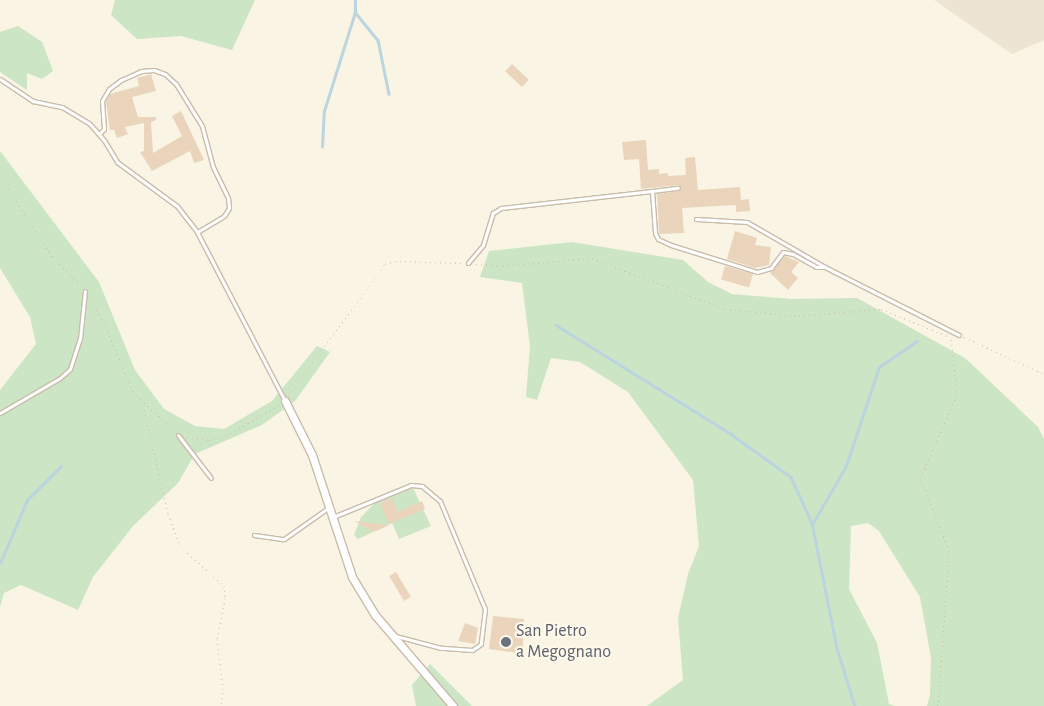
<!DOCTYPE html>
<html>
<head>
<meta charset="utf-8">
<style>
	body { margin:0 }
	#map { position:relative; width:1044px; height:706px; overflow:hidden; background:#f9f4e3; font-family:"Alegreya Sans",sans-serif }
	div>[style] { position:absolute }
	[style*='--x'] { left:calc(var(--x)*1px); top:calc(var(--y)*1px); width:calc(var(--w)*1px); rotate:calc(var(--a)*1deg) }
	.residential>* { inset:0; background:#ede4d1 }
	.green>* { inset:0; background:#cce5c4 }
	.stream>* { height:2.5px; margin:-1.25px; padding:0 1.25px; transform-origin:1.25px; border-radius:1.25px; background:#bad5e0 }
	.building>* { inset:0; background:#ead5bc; transform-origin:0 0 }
	.path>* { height:1px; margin-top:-0.5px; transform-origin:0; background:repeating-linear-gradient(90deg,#d0baa2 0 1px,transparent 0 5px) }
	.roads { filter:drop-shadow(1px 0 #c9bcab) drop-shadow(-1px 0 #c9bcab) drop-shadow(0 1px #c9bcab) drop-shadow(0 -1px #c9bcab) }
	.lane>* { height:3px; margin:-1.5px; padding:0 1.5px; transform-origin:1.5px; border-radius:1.5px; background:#fff }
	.street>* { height:7px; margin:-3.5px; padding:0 3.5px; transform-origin:3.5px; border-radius:3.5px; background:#fff }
	.dots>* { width:14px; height:14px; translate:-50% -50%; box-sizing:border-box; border:2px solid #fdf8e9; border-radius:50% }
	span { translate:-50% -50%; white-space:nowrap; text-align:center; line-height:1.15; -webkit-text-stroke:4.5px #fdf8e9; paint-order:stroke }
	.worship-label { font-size:18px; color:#5b616d }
	.left { translate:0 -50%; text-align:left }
</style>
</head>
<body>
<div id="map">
	<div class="residential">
		<div style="clip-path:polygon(934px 0,1044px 0,1044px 40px,1012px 54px)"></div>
	</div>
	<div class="green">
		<div style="clip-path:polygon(115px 0,255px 0,232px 50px,181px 36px,137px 39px,111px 15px)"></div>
		<div style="clip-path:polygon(18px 26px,42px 42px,53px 71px,42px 79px,27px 73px,27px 90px,0 72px,0 32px)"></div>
		<div style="clip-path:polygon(0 151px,99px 282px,135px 370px,164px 409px,195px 426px,224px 429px,272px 401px,317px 346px,330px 352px,295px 401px,262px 425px,195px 454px,178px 483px,133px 526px,93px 577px,78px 610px,21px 585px,4px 593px,0 607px,0 390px,36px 344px,30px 317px,0 268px)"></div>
		<div style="clip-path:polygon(572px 242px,683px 260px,708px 282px,732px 294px,791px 299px,857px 298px,965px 358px,1038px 427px,1044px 439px,1044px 706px,927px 706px,930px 695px,931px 658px,920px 597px,879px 531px,868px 523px,851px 526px,849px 589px,877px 643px,889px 704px,895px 706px,647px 706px,683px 680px,678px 618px,688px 574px,699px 546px,693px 480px,628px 392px,580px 362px,551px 358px,537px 400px,526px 397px,530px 346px,522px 283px,480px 277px,489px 251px)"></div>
		<div style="clip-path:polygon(413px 488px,431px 526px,399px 539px,392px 523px,358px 539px,354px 535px,361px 517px,375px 503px)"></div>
		<div style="clip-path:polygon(430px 664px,472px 706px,416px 706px,412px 685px)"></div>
	</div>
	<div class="stream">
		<div style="--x:355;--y:12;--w:36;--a:51"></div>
		<div style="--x:378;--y:40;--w:55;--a:78.5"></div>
		<div style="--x:322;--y:147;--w:36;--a:-87"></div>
		<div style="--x:324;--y:111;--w:104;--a:-72.6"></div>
		<div style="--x:355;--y:12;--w:12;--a:-90"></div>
		<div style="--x:556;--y:325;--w:206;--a:31.9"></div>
		<div style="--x:731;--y:434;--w:74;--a:35.6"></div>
		<div style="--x:791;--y:477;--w:51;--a:65.5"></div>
		<div style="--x:812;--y:523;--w:127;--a:78.7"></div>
		<div style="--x:837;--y:648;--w:61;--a:72.8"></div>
		<div style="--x:813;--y:523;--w:66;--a:-59.9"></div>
		<div style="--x:846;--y:466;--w:104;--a:-71.6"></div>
		<div style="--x:879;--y:367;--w:46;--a:-34.4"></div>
		<div style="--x:0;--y:563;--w:69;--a:-66.8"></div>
		<div style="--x:27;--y:500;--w:48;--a:-45"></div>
	</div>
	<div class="building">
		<div style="left:512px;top:64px;width:23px;height:10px;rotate:43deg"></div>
		<div style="clip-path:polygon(151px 74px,156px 91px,132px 97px,138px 117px,156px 117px,156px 120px,151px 122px,153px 153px,182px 136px,172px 116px,181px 111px,204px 160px,194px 163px,190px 151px,152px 171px,140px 152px,144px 151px,144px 123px,125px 127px,128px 134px,117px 138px,114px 130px,110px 130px,106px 102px,110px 94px,139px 86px,137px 78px)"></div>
		<div style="clip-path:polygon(646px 140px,648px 170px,659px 169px,659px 174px,668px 173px,668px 176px,686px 175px,685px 158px,695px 157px,698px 190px,740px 187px,741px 200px,749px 199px,750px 211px,736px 212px,736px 205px,682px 208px,684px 233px,659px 234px,657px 194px,679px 191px,681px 187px,678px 185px,641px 189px,639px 159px,624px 160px,622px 142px)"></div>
		<div style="clip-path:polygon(735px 231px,757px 238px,755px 245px,771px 247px,769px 265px,755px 268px,727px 259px)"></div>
		<div style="clip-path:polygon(785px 256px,799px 262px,791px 272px,798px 278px,788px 290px,770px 273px)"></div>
		<div style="left:725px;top:266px;width:29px;height:14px;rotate:16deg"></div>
		<div style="clip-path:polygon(392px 498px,398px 512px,422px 501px,425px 509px,389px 524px,380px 503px)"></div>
		<div style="clip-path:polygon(354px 521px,389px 525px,374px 532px)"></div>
		<div style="left:396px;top:572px;width:29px;height:8px;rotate:59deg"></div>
		<div style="clip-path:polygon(493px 616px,524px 619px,524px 628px,538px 628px,538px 636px,523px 635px,523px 648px,518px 648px,518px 653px,489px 649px)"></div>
		<div style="clip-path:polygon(465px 623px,478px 628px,475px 644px,458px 641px)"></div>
	</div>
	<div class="path">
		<div style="--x:0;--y:176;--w:96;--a:57.3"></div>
		<div style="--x:52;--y:257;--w:40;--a:44"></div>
		<div style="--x:476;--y:264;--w:27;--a:4"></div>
		<div style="--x:503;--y:266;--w:89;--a:-5.1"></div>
		<div style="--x:592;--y:258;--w:142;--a:21"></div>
		<div style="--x:725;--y:309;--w:74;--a:5.4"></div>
		<div style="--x:799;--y:316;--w:82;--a:-4.9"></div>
		<div style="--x:881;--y:309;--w:71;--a:22.2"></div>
		<div style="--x:91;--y:301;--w:29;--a:59"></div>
		<div style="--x:106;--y:326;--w:71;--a:67.8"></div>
		<div style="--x:133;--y:392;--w:56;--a:42.8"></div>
		<div style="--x:964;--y:337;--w:88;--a:24.8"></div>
		<div style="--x:289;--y:395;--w:162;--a:-53.8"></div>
		<div style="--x:385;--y:264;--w:10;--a:-17"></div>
		<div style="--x:395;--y:261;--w:67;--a:1.7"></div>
		<div style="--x:143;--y:405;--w:112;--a:77.1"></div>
		<div style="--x:168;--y:514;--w:34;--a:69"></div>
		<div style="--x:180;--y:546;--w:59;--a:42.3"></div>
		<div style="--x:224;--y:586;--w:12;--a:85"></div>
		<div style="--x:225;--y:598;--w:42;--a:101"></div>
		<div style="--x:217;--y:639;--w:49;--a:83"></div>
		<div style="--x:223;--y:688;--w:18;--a:96"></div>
		<div style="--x:187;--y:437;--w:22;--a:8"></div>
		<div style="--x:209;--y:440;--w:17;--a:-13"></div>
		<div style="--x:226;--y:436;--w:61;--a:-30.3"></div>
		<div style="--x:938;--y:706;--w:155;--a:-85.9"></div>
		<div style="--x:949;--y:551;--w:79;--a:-111.7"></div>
		<div style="--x:920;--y:478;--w:91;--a:-66"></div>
		<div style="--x:957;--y:395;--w:57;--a:-96"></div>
	</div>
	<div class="roads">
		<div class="lane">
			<div style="--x:0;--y:79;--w:40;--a:34"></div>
			<div style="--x:33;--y:101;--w:30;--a:12"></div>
			<div style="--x:62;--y:107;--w:31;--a:31"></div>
			<div style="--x:89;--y:123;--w:23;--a:49"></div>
			<div style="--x:104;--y:140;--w:26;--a:59"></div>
			<div style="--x:117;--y:162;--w:74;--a:36.3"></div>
			<div style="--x:177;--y:206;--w:33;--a:52"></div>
			<div style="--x:197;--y:232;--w:191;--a:62.5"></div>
			<div style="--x:99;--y:134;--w:7;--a:-45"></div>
			<div style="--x:104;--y:129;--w:28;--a:-94"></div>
			<div style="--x:102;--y:101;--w:14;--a:-60"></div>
			<div style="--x:109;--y:89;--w:15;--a:-37"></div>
			<div style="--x:121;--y:80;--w:22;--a:-24"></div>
			<div style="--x:141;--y:71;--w:13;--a:-4"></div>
			<div style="--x:154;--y:70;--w:12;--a:20"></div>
			<div style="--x:165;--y:74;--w:15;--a:42"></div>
			<div style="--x:176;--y:84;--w:49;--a:58.2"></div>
			<div style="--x:202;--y:126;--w:42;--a:75"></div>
			<div style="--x:213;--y:167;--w:34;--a:64"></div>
			<div style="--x:228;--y:198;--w:10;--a:84"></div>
			<div style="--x:229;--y:208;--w:9;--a:122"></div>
			<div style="--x:224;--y:216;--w:31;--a:149"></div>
			<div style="--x:652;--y:191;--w:26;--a:-7"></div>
			<div style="--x:696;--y:219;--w:51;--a:3.4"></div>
			<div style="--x:747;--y:222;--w:90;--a:30"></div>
			<div style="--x:825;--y:267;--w:150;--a:26.9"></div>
			<div style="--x:468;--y:263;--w:23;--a:-50"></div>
			<div style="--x:483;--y:245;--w:34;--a:-73"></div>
			<div style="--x:493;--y:213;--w:9;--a:-32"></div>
			<div style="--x:501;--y:208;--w:152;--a:-6.4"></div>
			<div style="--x:652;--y:191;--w:42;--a:85.9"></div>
			<div style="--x:655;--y:233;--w:7;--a:63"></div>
			<div style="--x:658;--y:239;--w:14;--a:25"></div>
			<div style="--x:671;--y:245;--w:90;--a:17.4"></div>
			<div style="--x:757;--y:272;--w:15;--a:-16"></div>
			<div style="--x:771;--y:268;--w:20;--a:-53"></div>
			<div style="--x:783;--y:252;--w:10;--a:11"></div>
			<div style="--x:793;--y:254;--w:26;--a:29"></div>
			<div style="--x:816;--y:267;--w:9;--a:0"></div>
			<div style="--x:0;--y:413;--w:69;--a:-30.3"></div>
			<div style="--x:60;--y:378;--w:13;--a:-42"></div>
			<div style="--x:70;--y:369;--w:32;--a:-72"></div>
			<div style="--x:80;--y:339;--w:48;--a:-84.1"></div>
			<div style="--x:178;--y:435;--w:54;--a:52.5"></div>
			<div style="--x:333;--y:517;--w:84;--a:-22.3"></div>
			<div style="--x:411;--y:485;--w:11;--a:5"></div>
			<div style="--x:422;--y:486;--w:23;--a:40"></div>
			<div style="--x:440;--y:501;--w:117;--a:67.4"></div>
			<div style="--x:485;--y:609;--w:35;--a:97"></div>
			<div style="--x:481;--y:644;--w:11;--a:146"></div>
			<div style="--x:472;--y:650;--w:31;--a:-176"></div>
			<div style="--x:441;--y:648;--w:47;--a:-165.1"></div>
			<div style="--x:254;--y:535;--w:30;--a:8"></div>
			<div style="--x:284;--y:539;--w:54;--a:-35.2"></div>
		</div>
		<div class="street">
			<div style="--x:285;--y:401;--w:60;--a:63.4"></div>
			<div style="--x:312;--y:455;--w:128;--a:71.8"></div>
			<div style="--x:352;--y:577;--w:44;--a:58.8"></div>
			<div style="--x:375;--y:615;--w:120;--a:49.4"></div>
		</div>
	</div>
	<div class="dots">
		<div style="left:506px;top:642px;background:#6b7280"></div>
	</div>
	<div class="worship-label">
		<span class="left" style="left:516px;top:642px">San Pietro<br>a Megognano</span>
	</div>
</div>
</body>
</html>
